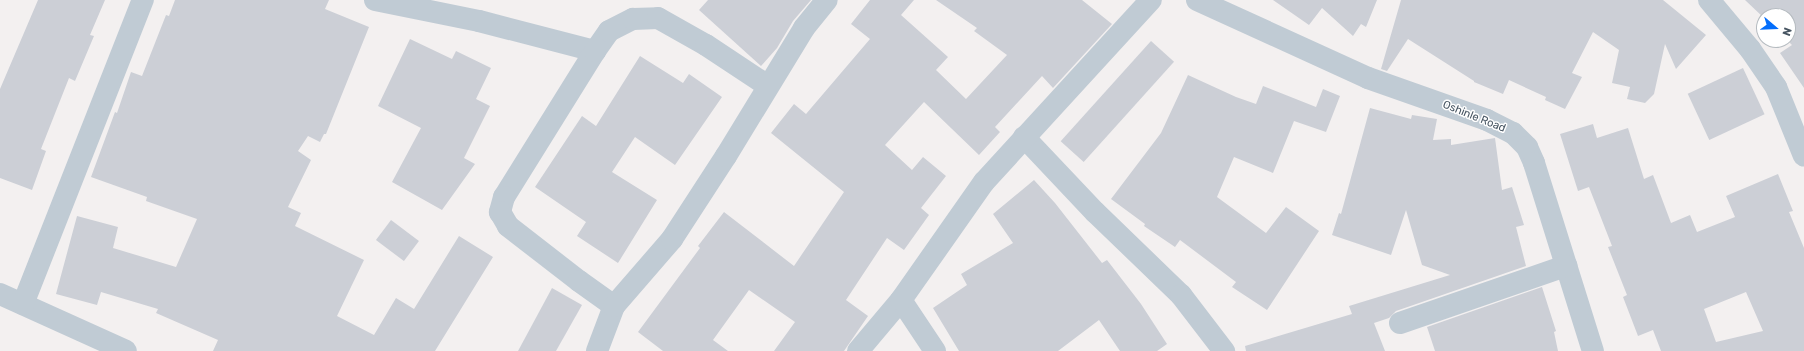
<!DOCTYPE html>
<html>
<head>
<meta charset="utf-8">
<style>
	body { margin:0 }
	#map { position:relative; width:1804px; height:351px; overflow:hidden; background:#f3f0f0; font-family:Rubik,sans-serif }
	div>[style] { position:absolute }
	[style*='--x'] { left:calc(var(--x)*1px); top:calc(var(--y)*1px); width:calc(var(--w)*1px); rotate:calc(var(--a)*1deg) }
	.building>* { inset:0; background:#cccfd6; transform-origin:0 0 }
	.minor>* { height:22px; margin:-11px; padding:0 11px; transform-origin:11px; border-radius:11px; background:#c0cbd4 }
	span { translate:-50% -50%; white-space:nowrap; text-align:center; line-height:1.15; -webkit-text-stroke:3px #fff; paint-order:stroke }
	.street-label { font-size:11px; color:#465461 }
	.north { position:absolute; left:1756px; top:8px; width:40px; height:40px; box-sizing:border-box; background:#fff; border:1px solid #b5bbc0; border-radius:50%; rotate:109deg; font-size:11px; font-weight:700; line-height:16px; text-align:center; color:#465461 }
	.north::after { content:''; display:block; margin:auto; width:14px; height:18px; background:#036dfb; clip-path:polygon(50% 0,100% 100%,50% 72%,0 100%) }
</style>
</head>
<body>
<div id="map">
	<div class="building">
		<div style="clip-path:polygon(38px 0,105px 0,90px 35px,94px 36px,75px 81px,69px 78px,41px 149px,46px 151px,32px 190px,0 178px,0 89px)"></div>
		<div style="clip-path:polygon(175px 0,329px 0,325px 9px,369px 27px,326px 134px,324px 134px,320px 142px,308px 136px,298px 151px,311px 160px,288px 207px,301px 213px,295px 226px,364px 260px,337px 316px,374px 335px,396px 298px,414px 309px,459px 236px,493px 257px,435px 351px,213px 351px,218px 340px,156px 313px,158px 309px,101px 292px,97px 305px,56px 294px,77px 216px,118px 227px,113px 248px,176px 267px,197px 219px,146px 201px,147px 197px,91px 177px,115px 112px,117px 113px,131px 72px,142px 76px,166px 15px,169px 16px)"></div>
		<div style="clip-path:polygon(708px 0,811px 0,793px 21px,777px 48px,761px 66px,699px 10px)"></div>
		<div style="clip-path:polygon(870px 0,914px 0,901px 15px,948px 57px,936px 70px,966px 99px,1007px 55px,974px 31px,977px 28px,936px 0,1082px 0,1112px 24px,1053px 88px,1042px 76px,995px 127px,1000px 132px,979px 155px,924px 102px,885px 145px,912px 170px,923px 157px,946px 176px,921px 208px,929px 215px,904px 250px,887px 238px,846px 300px,868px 316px,844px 351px,774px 351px,795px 322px,749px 290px,713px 340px,728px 351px,663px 351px,638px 332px,700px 248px,698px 246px,724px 212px,794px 266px,844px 192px,771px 133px,794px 104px,806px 114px,870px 39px,851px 24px)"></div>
		<div style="clip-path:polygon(1273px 0,1377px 0,1366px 27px,1361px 24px,1353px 36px,1322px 8px,1309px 25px)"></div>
		<div style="clip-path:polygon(1401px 0,1663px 0,1706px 35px,1676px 69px,1665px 44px,1654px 94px,1645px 103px,1627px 99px,1630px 87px,1612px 83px,1619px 50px,1593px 32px,1572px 73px,1582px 77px,1565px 109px,1545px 100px,1546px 97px,1509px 80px,1503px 94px,1474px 82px,1474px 81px,1408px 39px,1387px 71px,1381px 69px)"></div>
		<div style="clip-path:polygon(1745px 0,1804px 0,1804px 88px,1780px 53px,1792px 45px,1787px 40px,1788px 40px,1788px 16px,1764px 16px,1764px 18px)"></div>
		<div style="clip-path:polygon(410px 39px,452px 59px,456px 51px,491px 68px,476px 99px,490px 106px,464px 158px,475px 164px,442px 210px,392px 182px,421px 128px,378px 106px)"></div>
		<div style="left:1151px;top:41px;width:31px;height:135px;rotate:42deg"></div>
		<div style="clip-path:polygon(640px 56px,683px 83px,689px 74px,722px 97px,675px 165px,635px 137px,612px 172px,657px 200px,618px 263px,577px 236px,586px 222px,535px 187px,582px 116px,596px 126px)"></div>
		<div style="left:1743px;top:68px;width:51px;height:61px;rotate:65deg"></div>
		<div style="clip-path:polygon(1188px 75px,1236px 97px,1256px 104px,1263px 86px,1316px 107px,1323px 89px,1340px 96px,1326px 132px,1294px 121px,1273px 173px,1234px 157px,1217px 197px,1266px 233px,1286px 207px,1319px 231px,1267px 310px,1232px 287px,1236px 282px,1180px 240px,1175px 247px,1144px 226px,1145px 224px,1111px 199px,1161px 133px)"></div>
		<div style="clip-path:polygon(1370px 108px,1411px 119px,1412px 115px,1437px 119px,1433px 140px,1451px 139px,1451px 145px,1495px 138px,1502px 190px,1512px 187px,1524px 225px,1516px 227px,1526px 266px,1396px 311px,1389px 318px,1374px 323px,1385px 351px,1246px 351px,1245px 346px,1352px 314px,1349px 306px,1450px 275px,1422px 265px,1406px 210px,1391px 255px,1332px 235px,1339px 213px,1341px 214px)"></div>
		<div style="clip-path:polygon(evenodd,1593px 124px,1597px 138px,1628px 128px,1644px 179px,1653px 175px,1671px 223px,1690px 215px,1697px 232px,1735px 217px,1726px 196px,1778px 174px,1793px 211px,1789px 212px,1804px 248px,1804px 351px,1661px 351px,1653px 330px,1638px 336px,1623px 297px,1627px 295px,1608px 247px,1612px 246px,1589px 187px,1578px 191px,1560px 134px,1593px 124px,1746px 292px,1763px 331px,1716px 342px,1704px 309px,1746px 292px)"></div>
		<div style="clip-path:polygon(1034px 180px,1055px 203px,1102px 263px,1107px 260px,1141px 304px,1167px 344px,1157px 351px,1120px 351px,1099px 320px,1058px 351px,959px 351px,933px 308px,967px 285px,961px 274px,1013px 243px,993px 214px)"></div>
		<div style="left:391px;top:220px;width:35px;height:25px;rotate:37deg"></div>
		<div style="clip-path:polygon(1542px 287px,1556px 331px,1554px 332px,1558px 351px,1435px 351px,1427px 327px)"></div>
		<div style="clip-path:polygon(552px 288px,582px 305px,556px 351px,518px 351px)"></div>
	</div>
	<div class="minor">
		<div style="--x:375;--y:0;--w:106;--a:11.4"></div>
		<div style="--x:479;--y:21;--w:120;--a:14.5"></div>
		<div style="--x:595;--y:51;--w:172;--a:121.9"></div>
		<div style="--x:504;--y:197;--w:16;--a:105"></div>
		<div style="--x:500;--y:212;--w:16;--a:60"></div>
		<div style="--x:508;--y:226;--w:90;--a:37.8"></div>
		<div style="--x:579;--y:281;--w:43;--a:35.5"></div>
		<div style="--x:614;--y:306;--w:48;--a:110.7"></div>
		<div style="--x:1197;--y:0;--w:188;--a:24.5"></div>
		<div style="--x:1368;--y:78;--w:126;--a:19.4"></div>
		<div style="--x:1487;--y:120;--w:29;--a:27"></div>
		<div style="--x:1513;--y:133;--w:20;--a:45"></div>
		<div style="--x:1527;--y:147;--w:17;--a:66"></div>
		<div style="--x:1534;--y:163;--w:197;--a:72.6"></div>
		<div style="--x:1709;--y:0;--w:64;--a:50.1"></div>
		<div style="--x:1750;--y:49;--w:46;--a:55.6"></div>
		<div style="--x:1776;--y:87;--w:74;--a:67.9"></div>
		<div style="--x:595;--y:51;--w:24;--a:-55"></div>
		<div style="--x:609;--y:31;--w:27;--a:-27"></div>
		<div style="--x:633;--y:19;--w:25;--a:-2"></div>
		<div style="--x:658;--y:18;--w:55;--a:29.4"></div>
		<div style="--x:706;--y:45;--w:74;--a:33.5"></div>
		<div style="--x:1024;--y:137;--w:103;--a:46.6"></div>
		<div style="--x:1095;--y:212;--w:120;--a:44"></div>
		<div style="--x:1181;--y:295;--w:71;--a:52.5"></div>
		<div style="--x:0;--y:294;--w:138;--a:24.3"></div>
		<div style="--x:23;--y:304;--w:327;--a:-68.5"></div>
		<div style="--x:614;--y:306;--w:89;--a:-49.1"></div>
		<div style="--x:672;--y:239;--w:99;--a:-57"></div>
		<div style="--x:726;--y:156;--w:150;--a:-58.6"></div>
		<div style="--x:804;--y:28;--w:36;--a:-51"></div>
		<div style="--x:1400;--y:323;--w:176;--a:-19"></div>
		<div style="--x:858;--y:351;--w:67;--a:-49.9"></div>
		<div style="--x:935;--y:351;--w:61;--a:-123.7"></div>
		<div style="--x:901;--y:300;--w:144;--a:-54.9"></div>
		<div style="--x:984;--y:182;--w:247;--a:-47.5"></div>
	</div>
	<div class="street-label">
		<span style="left:1474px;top:117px;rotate:22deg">Oshinle Road</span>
	</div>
	<div class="north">N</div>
</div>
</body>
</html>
